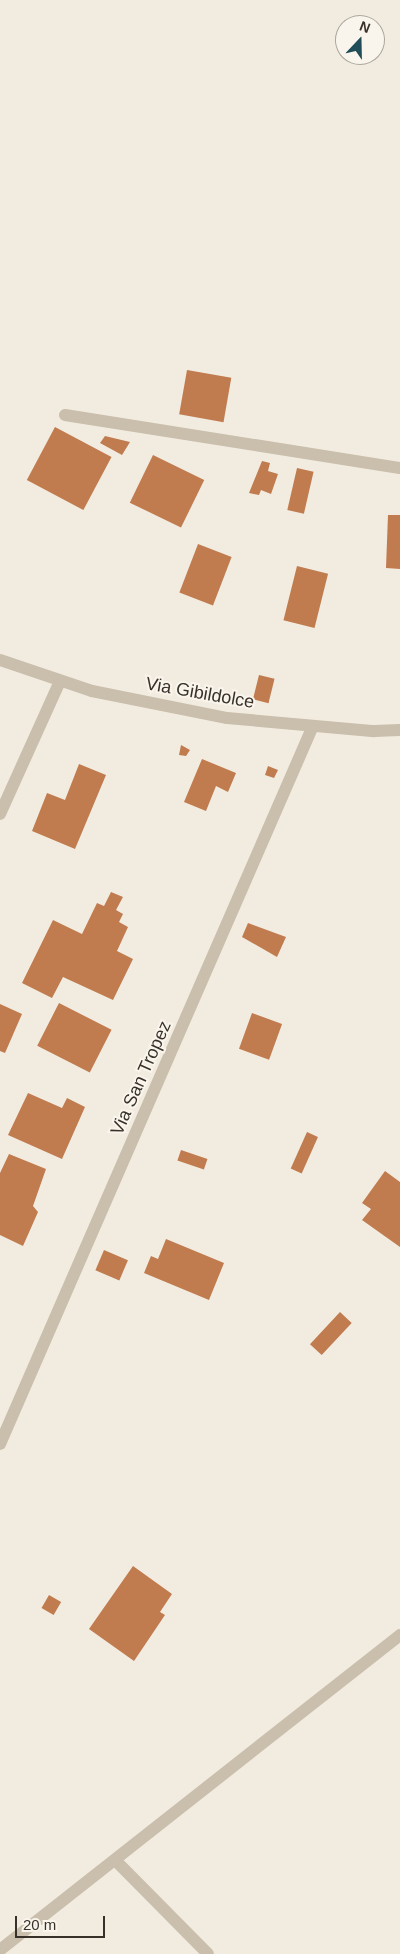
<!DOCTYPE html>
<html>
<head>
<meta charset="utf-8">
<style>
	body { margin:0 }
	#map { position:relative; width:400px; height:1954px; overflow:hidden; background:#f2ece0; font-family:Arial,sans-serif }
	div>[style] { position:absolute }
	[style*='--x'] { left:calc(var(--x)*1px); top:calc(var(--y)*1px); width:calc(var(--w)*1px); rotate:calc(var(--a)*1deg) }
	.building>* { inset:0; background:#c07b4f; transform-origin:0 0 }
	.lane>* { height:12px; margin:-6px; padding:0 6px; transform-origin:6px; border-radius:6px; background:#cabeac }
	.street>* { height:12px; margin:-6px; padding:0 6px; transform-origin:6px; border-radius:6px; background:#cabeac }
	span { translate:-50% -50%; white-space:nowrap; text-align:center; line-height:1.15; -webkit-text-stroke:4px #faf5ec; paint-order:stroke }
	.street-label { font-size:18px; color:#38312a }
	.north { position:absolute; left:335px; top:15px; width:50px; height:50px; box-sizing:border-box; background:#faf5ec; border:1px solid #aca79e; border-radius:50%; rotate:21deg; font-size:14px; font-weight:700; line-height:20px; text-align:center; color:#38312a }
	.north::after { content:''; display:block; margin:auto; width:18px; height:22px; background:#214d58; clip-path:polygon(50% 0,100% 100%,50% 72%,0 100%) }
	.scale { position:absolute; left:15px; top:1916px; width:90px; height:22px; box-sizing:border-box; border:2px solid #38312a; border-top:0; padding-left:6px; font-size:15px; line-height:18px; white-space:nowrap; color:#38312a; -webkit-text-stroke:4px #faf5ec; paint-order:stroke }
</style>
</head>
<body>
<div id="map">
	<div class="building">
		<div style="left:187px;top:370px;width:45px;height:45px;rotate:10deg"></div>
		<div style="left:55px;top:427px;width:64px;height:60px;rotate:28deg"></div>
		<div style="clip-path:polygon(105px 436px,130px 442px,122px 455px,100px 443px)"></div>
		<div style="left:153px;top:455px;width:57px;height:53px;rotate:26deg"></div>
		<div style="clip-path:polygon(262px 461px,270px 463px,268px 471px,278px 474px,271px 494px,261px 490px,259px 495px,249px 493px)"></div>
		<div style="left:297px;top:468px;width:17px;height:43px;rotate:13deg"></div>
		<div style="clip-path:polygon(388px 515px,400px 515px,400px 569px,386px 568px)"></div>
		<div style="left:198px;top:544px;width:36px;height:52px;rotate:21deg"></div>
		<div style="left:297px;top:566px;width:32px;height:56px;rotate:14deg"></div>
		<div style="left:259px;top:675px;width:16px;height:25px;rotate:14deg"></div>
		<div style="clip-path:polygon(181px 745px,190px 750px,186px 756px,179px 755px)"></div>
		<div style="clip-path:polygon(202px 759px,236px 773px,228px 792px,216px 786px,206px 811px,184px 802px)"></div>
		<div style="clip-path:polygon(79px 764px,106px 775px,75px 849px,32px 831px,47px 793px,65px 800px)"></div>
		<div style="clip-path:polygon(268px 766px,278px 770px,274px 778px,265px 775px)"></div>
		<div style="clip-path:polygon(111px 892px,123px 897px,116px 910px,123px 914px,119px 922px,128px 927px,117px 951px,133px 959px,113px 1000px,63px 977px,52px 998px,22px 983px,53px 920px,82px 934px,97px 903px,104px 906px)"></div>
		<div style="clip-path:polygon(248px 923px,286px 937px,277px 957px,242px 937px)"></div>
		<div style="left:59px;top:1003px;width:59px;height:48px;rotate:27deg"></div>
		<div style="clip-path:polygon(0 1004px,22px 1014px,5px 1053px,0 1051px)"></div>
		<div style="left:252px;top:1013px;width:32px;height:38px;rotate:20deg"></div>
		<div style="clip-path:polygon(28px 1093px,62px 1108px,67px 1098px,85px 1107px,62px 1159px,8px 1135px)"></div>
		<div style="left:307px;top:1132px;width:12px;height:40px;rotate:24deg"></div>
		<div style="left:181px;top:1150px;width:28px;height:11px;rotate:19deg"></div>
		<div style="clip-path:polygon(9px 1154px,46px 1169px,33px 1206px,38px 1212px,23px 1246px,0 1235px,0 1173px)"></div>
		<div style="clip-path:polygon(385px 1171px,400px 1182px,400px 1247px,362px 1220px,371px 1209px,362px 1203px)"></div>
		<div style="clip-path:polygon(166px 1239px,224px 1263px,209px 1300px,144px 1273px,151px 1256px,158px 1259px)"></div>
		<div style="left:104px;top:1250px;width:26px;height:22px;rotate:23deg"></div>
		<div style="left:340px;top:1312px;width:16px;height:44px;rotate:43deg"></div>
		<div style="clip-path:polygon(133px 1566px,172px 1594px,160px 1612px,165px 1615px,134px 1661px,89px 1629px)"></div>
		<div style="left:49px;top:1595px;width:14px;height:15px;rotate:30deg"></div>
	</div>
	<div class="lane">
		<div style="--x:65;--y:415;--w:339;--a:9"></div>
		<div style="--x:115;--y:1860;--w:132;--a:45.3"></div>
	</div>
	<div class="street">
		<div style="--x:0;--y:660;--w:97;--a:18.6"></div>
		<div style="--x:92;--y:691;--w:138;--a:11.3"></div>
		<div style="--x:227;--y:718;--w:148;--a:5.1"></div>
		<div style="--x:374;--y:731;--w:26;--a:-2"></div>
		<div style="--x:0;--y:814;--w:146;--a:-65.7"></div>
		<div style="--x:0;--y:1444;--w:783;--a:-66.45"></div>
		<div style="--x:0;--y:1950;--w:509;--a:-38.22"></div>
	</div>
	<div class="street-label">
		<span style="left:200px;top:693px;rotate:10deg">Via Gibildolce</span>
		<span style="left:141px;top:1078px;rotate:-66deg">Via San Tropez</span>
	</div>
	<div class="north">N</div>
	<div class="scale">20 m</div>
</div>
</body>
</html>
